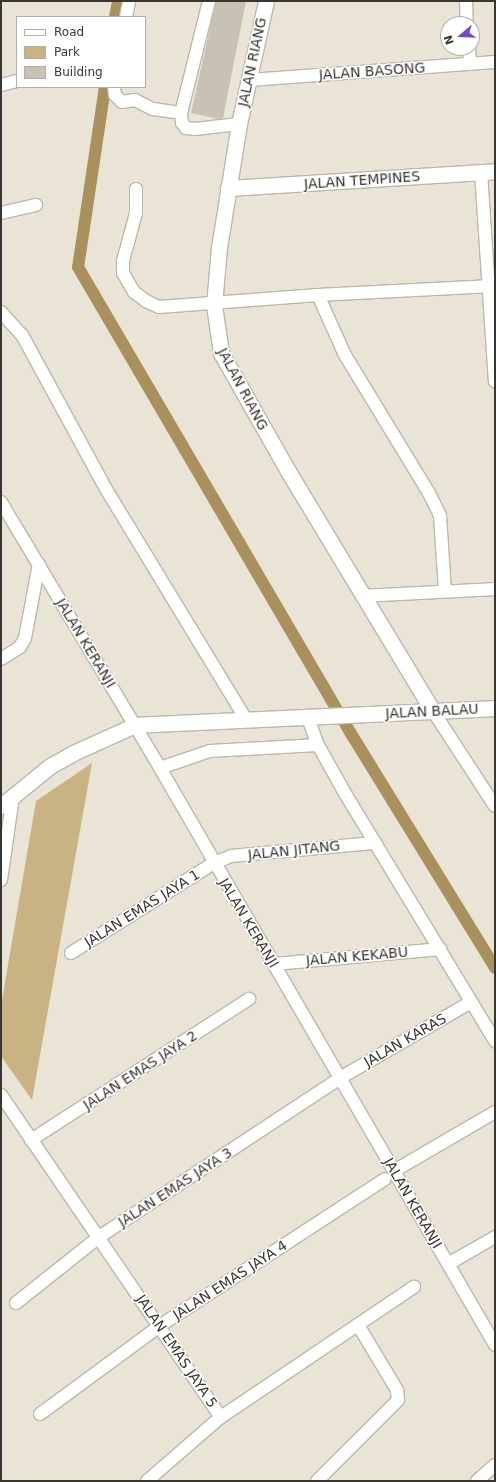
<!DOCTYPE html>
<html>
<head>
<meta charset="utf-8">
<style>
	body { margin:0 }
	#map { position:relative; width:496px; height:1482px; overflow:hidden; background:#eae4d7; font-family:"DejaVu Sans",sans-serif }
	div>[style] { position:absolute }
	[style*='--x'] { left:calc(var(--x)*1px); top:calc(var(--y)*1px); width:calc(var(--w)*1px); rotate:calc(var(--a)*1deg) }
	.green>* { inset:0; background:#c9b382 }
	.canal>* { height:12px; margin:-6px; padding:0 6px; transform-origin:6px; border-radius:6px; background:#a8915c }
	.building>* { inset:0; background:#c8c2b5 }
	.roads { filter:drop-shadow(1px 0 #bcb7aa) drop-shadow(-1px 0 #bcb7aa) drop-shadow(0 1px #bcb7aa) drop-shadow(0 -1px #bcb7aa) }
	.minor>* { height:12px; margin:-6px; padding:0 6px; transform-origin:6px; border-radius:6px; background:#fff }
	.tertiary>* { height:15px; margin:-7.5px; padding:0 7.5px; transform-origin:7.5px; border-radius:7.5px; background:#fff }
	span { translate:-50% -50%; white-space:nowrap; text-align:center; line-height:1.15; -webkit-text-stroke:3px #fff; paint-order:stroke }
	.street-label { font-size:14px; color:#393631 }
	.frame { position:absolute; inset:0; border:2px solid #393631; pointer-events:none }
	.legend { position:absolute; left:16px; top:16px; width:130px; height:72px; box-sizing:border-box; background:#fff; border:1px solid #b0afad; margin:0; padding:5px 7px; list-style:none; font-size:12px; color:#393631 }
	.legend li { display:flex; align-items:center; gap:8px; height:20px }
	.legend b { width:20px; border:1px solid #b0afad }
	.north { position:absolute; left:440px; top:16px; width:40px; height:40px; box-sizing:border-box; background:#fff; border:1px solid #b0afad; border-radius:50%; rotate:251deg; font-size:11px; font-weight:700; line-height:16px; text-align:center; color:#393631 }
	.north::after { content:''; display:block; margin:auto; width:14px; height:18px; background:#7649c1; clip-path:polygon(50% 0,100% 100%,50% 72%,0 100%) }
</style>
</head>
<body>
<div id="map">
	<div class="green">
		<div style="clip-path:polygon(92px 763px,32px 1100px,1px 1056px,1px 1006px,36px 801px)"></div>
	</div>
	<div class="canal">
		<div style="--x:115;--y:17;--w:16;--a:-79"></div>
		<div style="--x:105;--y:87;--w:182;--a:98.5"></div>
		<div style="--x:78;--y:267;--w:539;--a:59.67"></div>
		<div style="--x:350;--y:732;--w:277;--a:58.4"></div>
	</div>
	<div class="building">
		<div style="clip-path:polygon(216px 1px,246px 1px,223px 118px,219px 119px,191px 113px)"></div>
	</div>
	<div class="roads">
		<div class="minor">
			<div style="--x:209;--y:1;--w:115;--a:104"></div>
			<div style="--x:181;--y:113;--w:10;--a:84"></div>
			<div style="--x:182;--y:123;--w:6;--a:51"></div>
			<div style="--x:186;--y:128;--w:9;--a:6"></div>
			<div style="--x:195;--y:129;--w:44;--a:-6.5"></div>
			<div style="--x:466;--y:1;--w:23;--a:88"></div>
			<div style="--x:126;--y:17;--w:16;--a:-79"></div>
			<div style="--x:469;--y:48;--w:16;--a:86"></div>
			<div style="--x:249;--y:80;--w:247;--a:-4.2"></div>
			<div style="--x:1;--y:85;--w:16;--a:-14"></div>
			<div style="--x:114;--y:87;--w:8;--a:83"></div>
			<div style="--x:115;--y:95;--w:10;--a:45"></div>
			<div style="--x:122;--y:102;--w:13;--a:-9"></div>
			<div style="--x:135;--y:100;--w:20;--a:27"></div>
			<div style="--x:153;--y:109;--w:28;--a:8"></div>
			<div style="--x:481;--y:172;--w:210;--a:86.2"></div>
			<div style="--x:136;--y:189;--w:24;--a:90"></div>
			<div style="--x:136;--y:213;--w:50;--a:105.2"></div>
			<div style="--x:123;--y:261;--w:12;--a:90"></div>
			<div style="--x:123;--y:273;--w:22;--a:60"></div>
			<div style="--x:134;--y:292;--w:15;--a:37"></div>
			<div style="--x:146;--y:301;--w:14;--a:25"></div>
			<div style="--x:159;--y:307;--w:159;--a:-4.3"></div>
			<div style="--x:318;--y:295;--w:169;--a:-3"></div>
			<div style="--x:1;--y:213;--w:36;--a:-13"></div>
			<div style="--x:318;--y:295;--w:66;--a:65.8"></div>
			<div style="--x:345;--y:355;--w:162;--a:58.7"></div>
			<div style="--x:429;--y:493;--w:25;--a:64"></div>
			<div style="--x:440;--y:516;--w:75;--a:86.2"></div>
			<div style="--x:1;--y:312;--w:31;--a:48"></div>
			<div style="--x:22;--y:335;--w:175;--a:61.4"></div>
			<div style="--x:106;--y:489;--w:271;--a:58.7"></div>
			<div style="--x:1;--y:502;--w:310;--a:59.1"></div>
			<div style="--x:160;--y:768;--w:667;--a:59.86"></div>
			<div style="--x:362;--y:596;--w:133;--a:-3"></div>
			<div style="--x:1;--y:659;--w:22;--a:-32"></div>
			<div style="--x:20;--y:647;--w:10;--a:-61"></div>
			<div style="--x:25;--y:638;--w:75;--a:-79.3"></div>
			<div style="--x:433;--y:711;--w:113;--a:56.9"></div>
			<div style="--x:308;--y:718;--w:29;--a:70"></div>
			<div style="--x:318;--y:745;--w:57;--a:60.8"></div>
			<div style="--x:346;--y:795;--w:288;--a:58.8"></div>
			<div style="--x:160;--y:768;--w:53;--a:-18.8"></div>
			<div style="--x:210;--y:751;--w:108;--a:-3.2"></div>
			<div style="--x:1;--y:880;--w:84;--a:-81.8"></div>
			<div style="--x:71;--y:953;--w:169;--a:-32.2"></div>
			<div style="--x:214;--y:863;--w:18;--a:-22"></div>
			<div style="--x:231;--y:856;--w:145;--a:-5.2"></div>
			<div style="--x:275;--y:964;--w:166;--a:-5.2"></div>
			<div style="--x:1;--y:1095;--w:390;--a:55.7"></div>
			<div style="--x:221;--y:1417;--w:233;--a:-34"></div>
			<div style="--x:31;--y:1140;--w:260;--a:-32.9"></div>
			<div style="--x:394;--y:1171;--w:117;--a:-30.3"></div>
			<div style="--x:448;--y:1264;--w:54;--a:-29.9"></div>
			<div style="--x:16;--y:1303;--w:106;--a:-38.5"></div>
			<div style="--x:99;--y:1237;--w:289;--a:-33.4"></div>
			<div style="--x:340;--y:1078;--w:151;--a:-30.1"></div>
			<div style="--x:40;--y:1414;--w:150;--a:-36.3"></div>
			<div style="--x:161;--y:1325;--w:267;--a:-33.1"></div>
			<div style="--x:147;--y:1481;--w:98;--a:-40.9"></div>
			<div style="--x:317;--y:1481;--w:115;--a:-45"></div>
			<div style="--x:398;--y:1400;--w:10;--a:-96"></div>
			<div style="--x:397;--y:1390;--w:76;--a:-121"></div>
			<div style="--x:477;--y:1481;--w:24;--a:-42"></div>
		</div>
		<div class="tertiary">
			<div style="--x:266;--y:1;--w:126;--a:102.4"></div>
			<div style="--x:239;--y:124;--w:125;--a:99.2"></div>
			<div style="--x:219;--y:247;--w:58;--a:94.9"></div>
			<div style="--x:214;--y:305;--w:49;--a:81.7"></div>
			<div style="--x:221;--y:353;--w:136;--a:60.4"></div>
			<div style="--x:288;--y:471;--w:280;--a:58.9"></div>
			<div style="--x:228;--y:188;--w:268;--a:-3.6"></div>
			<div style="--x:1;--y:806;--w:63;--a:-39.2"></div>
			<div style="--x:50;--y:766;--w:26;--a:-29"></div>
			<div style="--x:73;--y:753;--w:68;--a:-24.3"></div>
			<div style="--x:135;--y:725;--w:360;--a:-2.7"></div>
		</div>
	</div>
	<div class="street-label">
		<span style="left:252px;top:62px;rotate:-78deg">JALAN RIANG</span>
		<span style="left:372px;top:71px;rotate:-4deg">JALAN BASONG</span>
		<span style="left:362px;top:180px;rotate:-4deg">JALAN TEMPINES</span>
		<span style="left:243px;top:389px;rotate:62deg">JALAN RIANG</span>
		<span style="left:86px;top:643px;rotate:59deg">JALAN KERANJI</span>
		<span style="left:432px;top:711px;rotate:-3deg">JALAN BALAU</span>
		<span style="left:294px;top:850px;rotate:-6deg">JALAN JITANG</span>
		<span style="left:142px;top:908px;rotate:-32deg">JALAN EMAS JAYA 1</span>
		<span style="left:249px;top:923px;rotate:59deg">JALAN KERANJI</span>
		<span style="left:357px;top:956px;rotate:-5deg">JALAN KEKABU</span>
		<span style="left:405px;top:1040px;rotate:-30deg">JALAN KARAS</span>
		<span style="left:140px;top:1070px;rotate:-33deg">JALAN EMAS JAYA 2</span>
		<span style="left:175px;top:1187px;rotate:-33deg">JALAN EMAS JAYA 3</span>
		<span style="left:413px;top:1203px;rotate:60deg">JALAN KERANJI</span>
		<span style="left:230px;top:1280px;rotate:-33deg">JALAN EMAS JAYA 4</span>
		<span style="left:177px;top:1351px;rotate:56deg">JALAN EMAS JAYA 5</span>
	</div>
	<div class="frame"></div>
	<ul class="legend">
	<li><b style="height:5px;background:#fff"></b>Road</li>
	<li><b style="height:11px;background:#c9b382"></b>Park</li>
	<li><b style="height:11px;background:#c8c2b5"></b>Building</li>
	</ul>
	<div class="north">N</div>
</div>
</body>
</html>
